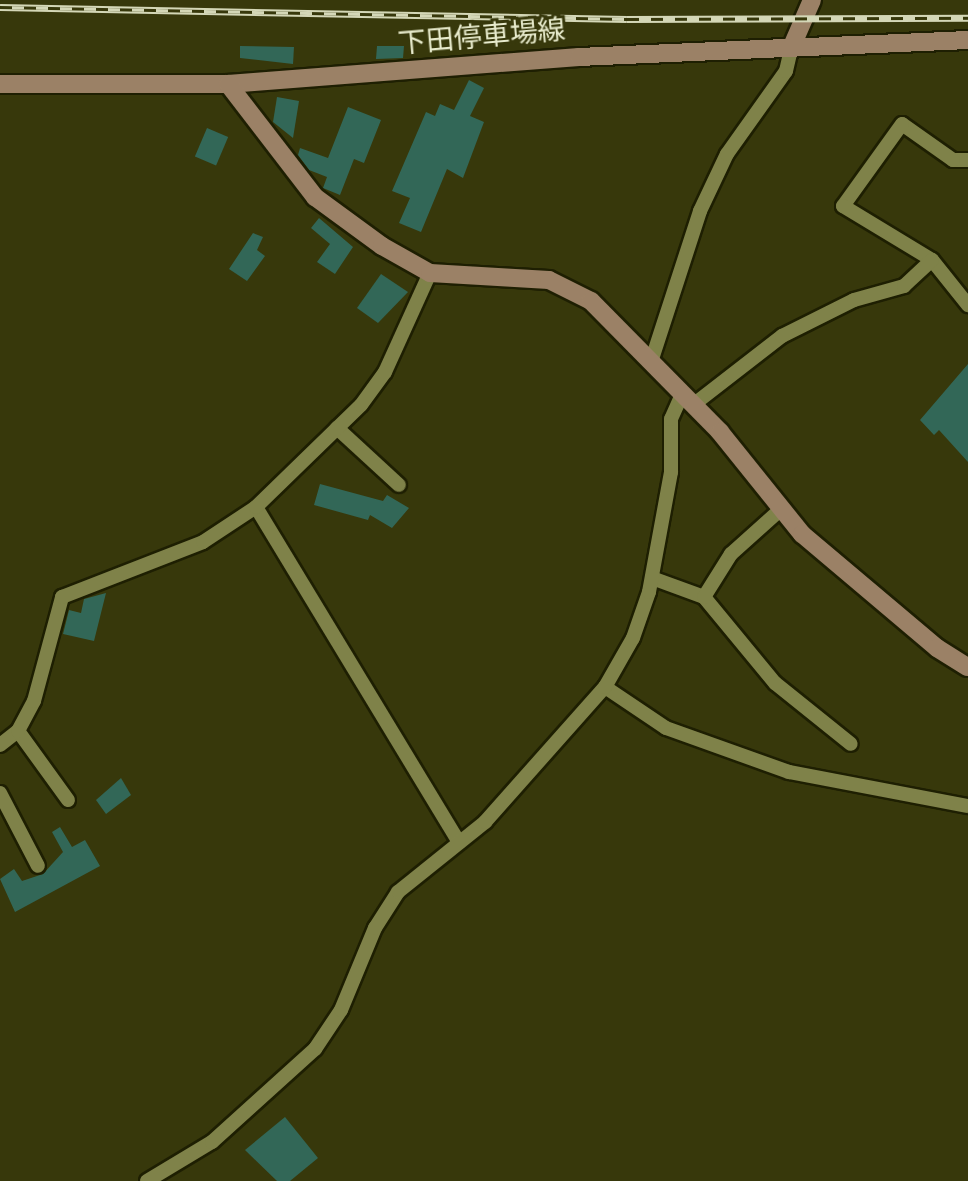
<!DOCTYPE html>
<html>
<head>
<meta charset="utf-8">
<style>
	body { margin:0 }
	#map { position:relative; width:968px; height:1181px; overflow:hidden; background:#37380b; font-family:Poppins,"Noto Sans JP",sans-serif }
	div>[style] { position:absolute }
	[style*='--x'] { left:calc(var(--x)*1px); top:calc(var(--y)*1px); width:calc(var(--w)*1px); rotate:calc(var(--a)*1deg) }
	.building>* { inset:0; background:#326757; transform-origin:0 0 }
	.roads { filter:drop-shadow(2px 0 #1e1f02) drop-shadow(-2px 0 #1e1f02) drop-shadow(0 2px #1e1f02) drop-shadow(0 -2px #1e1f02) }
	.street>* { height:14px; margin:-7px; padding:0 7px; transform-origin:7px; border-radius:7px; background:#7f8249 }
	.secondary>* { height:18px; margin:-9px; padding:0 9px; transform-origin:9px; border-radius:9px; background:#9b8166 }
	.rail>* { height:7px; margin-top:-3.5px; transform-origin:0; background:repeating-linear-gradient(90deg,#37380b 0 12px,#d4d7b7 0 24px); box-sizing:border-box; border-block:2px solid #d4d7b7 }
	span { translate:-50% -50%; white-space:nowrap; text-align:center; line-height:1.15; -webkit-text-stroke:6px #37380b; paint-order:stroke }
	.street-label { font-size:28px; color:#e8ebcd }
</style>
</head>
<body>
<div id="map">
	<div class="building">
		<div style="clip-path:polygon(240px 46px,294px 47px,293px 64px,240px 58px)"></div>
		<div style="clip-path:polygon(377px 46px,404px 46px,403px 58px,376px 59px)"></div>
		<div style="clip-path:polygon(469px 80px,484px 88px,470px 116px,484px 122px,463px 178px,447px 169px,421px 232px,399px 223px,410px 198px,392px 191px,426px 112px,435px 116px,440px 104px,454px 110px)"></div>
		<div style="clip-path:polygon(277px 97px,299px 101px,293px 138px,273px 122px)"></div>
		<div style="clip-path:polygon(348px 107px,381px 120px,364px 163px,354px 159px,340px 195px,323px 188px,327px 177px,309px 170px,298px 155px,300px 148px,328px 158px)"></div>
		<div style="left:207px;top:128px;width:23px;height:31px;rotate:23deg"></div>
		<div style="clip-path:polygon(319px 218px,353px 247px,335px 274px,317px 262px,330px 244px,311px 228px)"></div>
		<div style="clip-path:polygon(253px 233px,263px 237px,257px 250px,265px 256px,247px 281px,229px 269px)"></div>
		<div style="clip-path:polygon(381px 274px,408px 292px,378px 323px,357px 308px)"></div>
		<div style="clip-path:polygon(968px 364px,968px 462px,939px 430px,934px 435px,920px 420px)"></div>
		<div style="clip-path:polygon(320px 484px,383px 501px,387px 495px,409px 508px,392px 528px,370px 515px,368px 520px,314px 505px)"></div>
		<div style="clip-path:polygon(106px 593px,94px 641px,63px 634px,69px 610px,81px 613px,84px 599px)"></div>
		<div style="clip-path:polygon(121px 778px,131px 795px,106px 814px,96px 800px)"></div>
		<div style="clip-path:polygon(60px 827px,72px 847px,85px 840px,100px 866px,15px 912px,0 879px,14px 869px,22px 881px,43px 874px,63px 852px,52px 832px)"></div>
		<div style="clip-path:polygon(285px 1117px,318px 1158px,290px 1181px,277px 1181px,245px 1150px)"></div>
	</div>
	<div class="roads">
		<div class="street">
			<div style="--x:968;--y:160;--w:15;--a:180"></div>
			<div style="--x:953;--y:160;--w:62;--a:-144.8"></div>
			<div style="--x:902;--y:124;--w:101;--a:125.7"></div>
			<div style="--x:843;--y:206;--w:104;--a:31.2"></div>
			<div style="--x:932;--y:260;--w:58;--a:51.3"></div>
			<div style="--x:651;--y:362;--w:159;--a:-72"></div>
			<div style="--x:700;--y:211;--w:63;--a:-64.7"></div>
			<div style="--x:727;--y:154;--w:102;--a:-54.6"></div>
			<div style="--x:786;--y:71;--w:26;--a:-77"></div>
			<div style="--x:693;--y:405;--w:113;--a:-37.8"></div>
			<div style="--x:782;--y:336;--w:80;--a:-26.6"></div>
			<div style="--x:854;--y:300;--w:52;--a:-15.6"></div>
			<div style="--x:904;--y:286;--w:38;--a:-43"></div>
			<div style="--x:337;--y:428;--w:84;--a:42.6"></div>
			<div style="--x:256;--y:507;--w:392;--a:58.8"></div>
			<div style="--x:652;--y:578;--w:55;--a:20.1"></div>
			<div style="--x:704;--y:597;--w:112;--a:50.5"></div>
			<div style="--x:775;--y:683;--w:97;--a:38.8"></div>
			<div style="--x:704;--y:597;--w:51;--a:-57.9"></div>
			<div style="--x:731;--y:554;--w:64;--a:-41.9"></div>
			<div style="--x:605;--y:687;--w:73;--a:33.9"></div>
			<div style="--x:666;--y:728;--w:131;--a:19.7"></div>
			<div style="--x:789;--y:772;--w:182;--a:10.8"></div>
			<div style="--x:0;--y:745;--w:23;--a:-38"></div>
			<div style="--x:0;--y:793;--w:82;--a:62.5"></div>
			<div style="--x:68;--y:800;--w:85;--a:-125.9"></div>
			<div style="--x:18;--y:731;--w:34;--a:-62"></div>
			<div style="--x:34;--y:701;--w:108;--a:-74.9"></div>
			<div style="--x:62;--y:597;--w:151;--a:-21.3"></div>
			<div style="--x:203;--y:542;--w:64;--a:-33.4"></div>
			<div style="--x:256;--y:507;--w:146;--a:-44.2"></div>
			<div style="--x:361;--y:405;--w:41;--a:-54"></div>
			<div style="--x:385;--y:372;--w:109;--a:-65.6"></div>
			<div style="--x:147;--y:1181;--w:76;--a:-31"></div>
			<div style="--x:212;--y:1142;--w:139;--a:-42.1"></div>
			<div style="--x:315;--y:1049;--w:47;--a:-56.3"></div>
			<div style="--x:341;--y:1010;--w:89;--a:-67.5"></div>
			<div style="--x:375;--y:928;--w:43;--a:-57.4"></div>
			<div style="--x:398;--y:892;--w:112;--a:-38.8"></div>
			<div style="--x:485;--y:822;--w:181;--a:-48.4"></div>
			<div style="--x:605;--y:687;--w:56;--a:-60.3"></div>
			<div style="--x:633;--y:638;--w:49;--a:-70.8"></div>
			<div style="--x:649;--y:592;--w:122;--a:-79.6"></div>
			<div style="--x:671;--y:472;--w:53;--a:-90"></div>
			<div style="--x:671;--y:419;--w:27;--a:-66"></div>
		</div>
		<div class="secondary">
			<div style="--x:792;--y:46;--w:50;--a:-66.5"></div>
			<div style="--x:0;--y:84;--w:228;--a:0"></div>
			<div style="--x:228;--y:84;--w:352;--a:-4.4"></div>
			<div style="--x:579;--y:57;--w:389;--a:-2.5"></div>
			<div style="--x:228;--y:84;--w:143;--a:52.4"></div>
			<div style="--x:315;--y:197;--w:83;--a:36.2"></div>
			<div style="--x:382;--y:246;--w:55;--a:29.4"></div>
			<div style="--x:430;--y:273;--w:119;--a:3.4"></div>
			<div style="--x:549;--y:280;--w:47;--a:26.6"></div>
			<div style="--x:591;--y:301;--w:184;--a:45.4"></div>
			<div style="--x:720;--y:432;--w:131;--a:51.2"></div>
			<div style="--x:802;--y:534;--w:177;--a:40.2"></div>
			<div style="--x:937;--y:648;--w:36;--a:32"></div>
		</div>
	</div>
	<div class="rail">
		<div style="--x:0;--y:7;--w:627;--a:1.1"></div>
		<div style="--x:627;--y:19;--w:341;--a:-0.2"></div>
	</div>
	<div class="street-label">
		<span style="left:482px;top:37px;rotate:-5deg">下田停車場線</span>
	</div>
</div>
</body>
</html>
